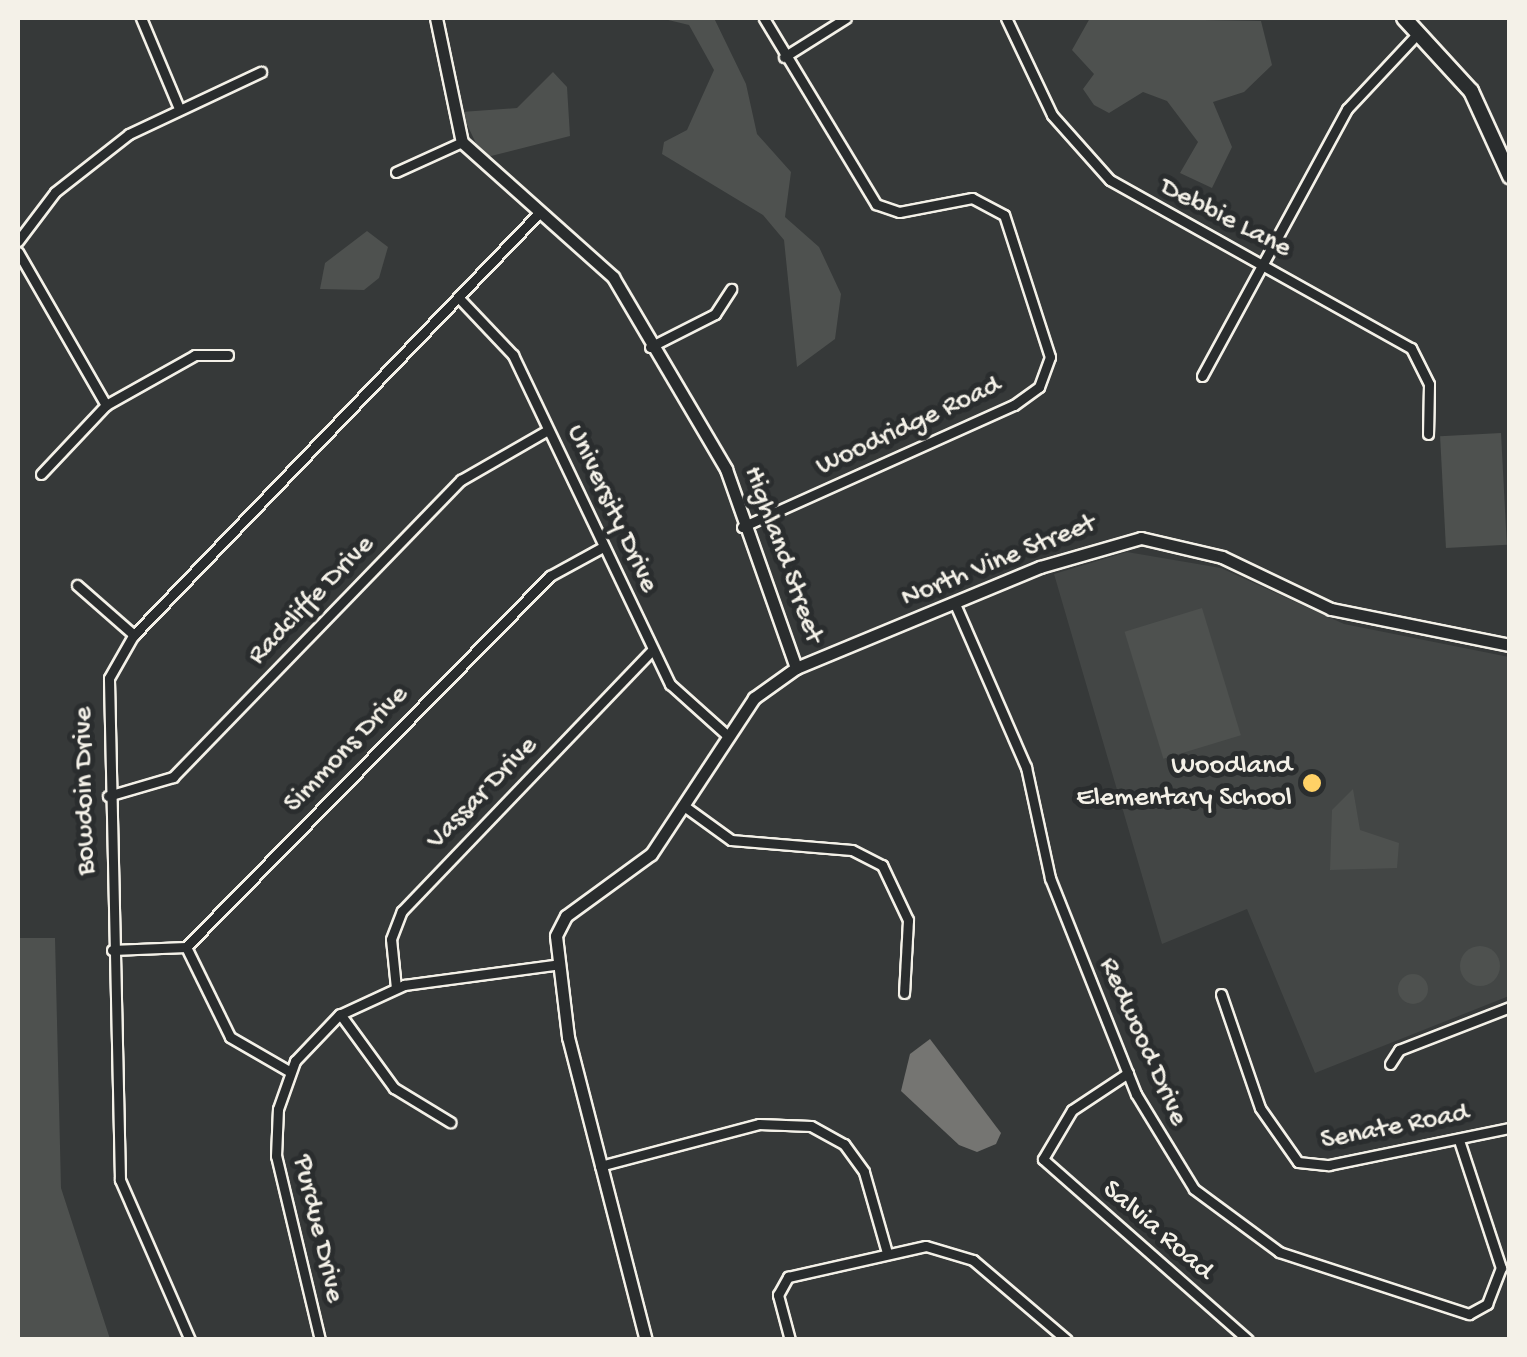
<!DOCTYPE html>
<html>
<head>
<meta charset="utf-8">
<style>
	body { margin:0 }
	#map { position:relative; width:1527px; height:1357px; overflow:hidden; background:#363939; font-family:"Gochi Hand",sans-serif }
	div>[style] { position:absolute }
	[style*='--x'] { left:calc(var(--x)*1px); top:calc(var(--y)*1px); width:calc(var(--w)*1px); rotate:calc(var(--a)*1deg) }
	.built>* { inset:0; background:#434645 }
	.green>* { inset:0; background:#4e514f; transform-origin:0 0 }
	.round { border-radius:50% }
	.water>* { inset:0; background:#757572 }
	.roads { filter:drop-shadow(2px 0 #f4f1e8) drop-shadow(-2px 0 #f4f1e8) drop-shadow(0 2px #f4f1e8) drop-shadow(0 -2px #f4f1e8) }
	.minor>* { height:9px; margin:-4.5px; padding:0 4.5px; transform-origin:4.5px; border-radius:4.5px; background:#2a2d2e }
	.tertiary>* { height:11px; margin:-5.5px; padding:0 5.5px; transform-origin:5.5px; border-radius:5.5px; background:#2a2d2e }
	.secondary>* { height:14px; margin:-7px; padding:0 7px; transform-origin:7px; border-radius:7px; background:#2a2d2e }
	.dots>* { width:28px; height:28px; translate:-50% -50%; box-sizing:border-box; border:5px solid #2a2d2e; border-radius:50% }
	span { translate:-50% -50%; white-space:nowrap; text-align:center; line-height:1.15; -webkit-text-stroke:10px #2a2d2e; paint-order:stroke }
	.street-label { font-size:28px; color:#f4f1e8 }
	.poi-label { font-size:28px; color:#f4f1e8 }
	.right { translate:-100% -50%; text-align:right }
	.frame { position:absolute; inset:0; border:20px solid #f4f1e8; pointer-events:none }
</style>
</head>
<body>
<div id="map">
	<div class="built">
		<div style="clip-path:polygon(1127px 552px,1221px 568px,1344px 624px,1509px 657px,1509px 996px,1315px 1073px,1247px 909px,1162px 944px,1054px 574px)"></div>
	</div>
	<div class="green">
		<div style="clip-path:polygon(660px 18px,714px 18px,746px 84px,757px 134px,791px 172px,785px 217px,819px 247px,841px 294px,835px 339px,797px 367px,784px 240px,763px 215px,662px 154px,664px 142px,687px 130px,714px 70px,689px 25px)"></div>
		<div style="clip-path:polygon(1090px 18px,1261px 21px,1272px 65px,1244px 92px,1213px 102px,1232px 147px,1212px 188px,1180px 173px,1198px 142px,1167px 101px,1143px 92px,1109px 113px,1094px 105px,1083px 89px,1094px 74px,1072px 50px)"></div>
		<div style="clip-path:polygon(553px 72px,567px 87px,570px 136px,483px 158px,461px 112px,517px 108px)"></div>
		<div style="clip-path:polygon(367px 231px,388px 247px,379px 278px,364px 290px,320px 289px,325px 263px)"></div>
		<div style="left:1501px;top:433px;width:112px;height:61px;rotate:87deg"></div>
		<div style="left:1202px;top:608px;width:133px;height:81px;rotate:73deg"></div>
		<div style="clip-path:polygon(1353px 789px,1360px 830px,1399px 843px,1397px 868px,1330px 870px,1332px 810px)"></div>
		<div style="clip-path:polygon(18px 938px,55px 938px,61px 1188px,110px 1339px,18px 1339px)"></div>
		<div class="round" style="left:1460px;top:946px;width:40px;height:40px"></div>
		<div class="round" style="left:1398px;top:974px;width:30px;height:30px"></div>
	</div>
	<div class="water">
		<div style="clip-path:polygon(930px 1039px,1001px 1133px,996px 1144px,977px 1152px,959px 1145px,901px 1091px,910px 1054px)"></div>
	</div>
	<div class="roads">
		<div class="minor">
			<div style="--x:141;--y:18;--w:95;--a:67.2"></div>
			<div style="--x:1006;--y:18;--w:107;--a:64.6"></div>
			<div style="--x:1052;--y:115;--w:87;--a:48.3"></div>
			<div style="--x:1110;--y:180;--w:345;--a:29.2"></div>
			<div style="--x:1411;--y:348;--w:40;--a:63.4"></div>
			<div style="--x:1429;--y:384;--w:50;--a:91.1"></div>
			<div style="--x:784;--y:57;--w:73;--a:-32.2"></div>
			<div style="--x:396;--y:172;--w:72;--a:-24.4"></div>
			<div style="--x:18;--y:241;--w:61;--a:-52.9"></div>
			<div style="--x:55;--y:192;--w:94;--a:-38.1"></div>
			<div style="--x:129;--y:134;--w:146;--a:-25.2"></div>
			<div style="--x:18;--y:252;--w:177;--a:60.1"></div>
			<div style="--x:458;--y:297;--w:80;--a:46.5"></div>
			<div style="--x:513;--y:355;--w:365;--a:64.5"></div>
			<div style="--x:670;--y:684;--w:78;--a:41.9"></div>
			<div style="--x:650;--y:347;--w:73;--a:-26.9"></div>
			<div style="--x:715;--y:314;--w:30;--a:-57"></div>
			<div style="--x:1202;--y:376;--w:304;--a:-61.5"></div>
			<div style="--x:1347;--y:109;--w:105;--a:-46.9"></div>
			<div style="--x:41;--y:474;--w:95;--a:-46.7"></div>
			<div style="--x:106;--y:405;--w:102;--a:-29.3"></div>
			<div style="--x:195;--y:355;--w:33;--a:0"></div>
			<div style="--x:742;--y:527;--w:298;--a:-24.2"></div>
			<div style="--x:1014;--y:405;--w:31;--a:-36"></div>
			<div style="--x:1039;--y:387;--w:32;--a:-70"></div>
			<div style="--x:1050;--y:357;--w:149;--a:-107.9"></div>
			<div style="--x:1004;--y:215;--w:36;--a:-152"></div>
			<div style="--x:972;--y:198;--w:74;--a:169.1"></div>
			<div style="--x:899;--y:212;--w:24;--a:-161"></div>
			<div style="--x:876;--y:204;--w:217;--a:-121.1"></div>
			<div style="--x:77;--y:585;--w:76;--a:41.3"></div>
			<div style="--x:955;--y:604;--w:178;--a:66.5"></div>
			<div style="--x:1026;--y:767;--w:114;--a:77.8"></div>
			<div style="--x:1050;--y:878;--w:232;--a:68.3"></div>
			<div style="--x:1136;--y:1094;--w:111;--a:58.6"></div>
			<div style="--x:1194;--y:1189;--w:106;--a:36.5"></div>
			<div style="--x:1279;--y:1252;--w:200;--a:18.1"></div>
			<div style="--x:1469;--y:1314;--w:21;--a:-29"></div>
			<div style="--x:1487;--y:1304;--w:39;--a:-69"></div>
			<div style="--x:1501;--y:1268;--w:135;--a:-108.2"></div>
			<div style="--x:108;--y:796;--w:68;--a:-16.3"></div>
			<div style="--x:173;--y:777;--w:414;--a:-45.9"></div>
			<div style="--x:461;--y:480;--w:100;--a:-29.9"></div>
			<div style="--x:684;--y:806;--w:58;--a:35.9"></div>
			<div style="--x:731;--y:840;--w:121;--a:4.7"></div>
			<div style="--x:852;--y:850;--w:34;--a:27"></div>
			<div style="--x:882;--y:865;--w:61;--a:64.7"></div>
			<div style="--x:908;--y:920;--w:73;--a:93.1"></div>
			<div style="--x:186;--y:947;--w:100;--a:63.9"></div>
			<div style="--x:230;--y:1037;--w:68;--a:30"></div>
			<div style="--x:112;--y:950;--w:74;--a:-2.3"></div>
			<div style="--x:186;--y:947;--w:520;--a:-45.55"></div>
			<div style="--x:550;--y:576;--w:60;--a:-28.7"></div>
			<div style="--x:396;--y:988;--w:49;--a:-95.8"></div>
			<div style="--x:391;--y:939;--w:30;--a:-69"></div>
			<div style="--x:402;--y:911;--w:361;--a:-46.2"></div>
			<div style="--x:1221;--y:994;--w:120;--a:71.1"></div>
			<div style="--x:1260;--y:1108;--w:66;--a:54.9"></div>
			<div style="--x:1298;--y:1162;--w:31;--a:6"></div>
			<div style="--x:1329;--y:1165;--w:185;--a:-11.6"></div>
			<div style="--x:340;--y:1014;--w:92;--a:53.9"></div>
			<div style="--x:394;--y:1088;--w:66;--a:31.3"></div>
			<div style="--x:1390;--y:1064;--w:17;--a:-57"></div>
			<div style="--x:1399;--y:1050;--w:119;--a:-21.2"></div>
			<div style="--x:1128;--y:1073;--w:67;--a:146.5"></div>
			<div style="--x:1072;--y:1110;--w:57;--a:120.6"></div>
			<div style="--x:1043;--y:1159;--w:273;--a:41.4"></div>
			<div style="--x:600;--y:1166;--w:164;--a:-14.8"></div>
			<div style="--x:759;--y:1124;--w:52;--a:2.2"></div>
			<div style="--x:811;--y:1126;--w:38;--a:29"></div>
			<div style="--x:844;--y:1144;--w:34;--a:54"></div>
			<div style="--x:864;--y:1172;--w:84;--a:74.1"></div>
			<div style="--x:190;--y:1340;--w:175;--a:-113.6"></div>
			<div style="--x:120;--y:1180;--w:502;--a:-91.26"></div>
			<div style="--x:109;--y:678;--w:48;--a:-60.3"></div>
			<div style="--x:133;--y:636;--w:583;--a:-46.18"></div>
			<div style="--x:320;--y:1340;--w:189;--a:-103.4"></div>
			<div style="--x:276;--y:1156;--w:47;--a:-87.6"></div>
			<div style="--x:278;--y:1109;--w:51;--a:-70.5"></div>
			<div style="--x:295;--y:1061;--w:64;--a:-46.3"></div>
			<div style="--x:339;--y:1015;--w:72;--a:-24.8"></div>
			<div style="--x:404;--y:985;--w:151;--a:-7.6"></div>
			<div style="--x:790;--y:1340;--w:47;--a:-104.9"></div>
			<div style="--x:778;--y:1295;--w:21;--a:-61"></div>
			<div style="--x:788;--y:1277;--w:141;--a:-12.7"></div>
			<div style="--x:926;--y:1246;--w:49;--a:16.6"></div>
			<div style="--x:973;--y:1260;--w:123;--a:40.4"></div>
		</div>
		<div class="tertiary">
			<div style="--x:436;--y:18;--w:127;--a:78.2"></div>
			<div style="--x:462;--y:142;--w:203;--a:41.8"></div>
			<div style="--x:613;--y:277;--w:223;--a:59.5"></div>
			<div style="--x:726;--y:469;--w:211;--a:70.6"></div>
			<div style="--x:796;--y:668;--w:52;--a:144.5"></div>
			<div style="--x:754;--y:698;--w:187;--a:123.4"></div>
			<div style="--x:651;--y:854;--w:105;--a:143.9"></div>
			<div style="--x:566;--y:916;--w:22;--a:117"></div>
			<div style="--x:556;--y:936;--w:102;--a:83.2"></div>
			<div style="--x:568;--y:1037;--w:313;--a:75.6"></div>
			<div style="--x:796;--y:668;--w:264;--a:-22.5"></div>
			<div style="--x:1040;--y:567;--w:105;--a:-16"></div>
			<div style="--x:1141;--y:538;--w:83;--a:13.2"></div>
			<div style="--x:1222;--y:557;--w:121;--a:25.5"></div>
			<div style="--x:1331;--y:609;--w:183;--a:11.4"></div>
		</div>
		<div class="secondary">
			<div style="--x:1404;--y:18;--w:99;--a:47.5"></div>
			<div style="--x:1471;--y:91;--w:94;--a:65.4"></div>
		</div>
	</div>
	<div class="dots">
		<div style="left:1312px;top:783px;background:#ffd166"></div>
	</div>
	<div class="street-label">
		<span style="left:1225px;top:219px;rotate:27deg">Debbie Lane</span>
		<span style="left:909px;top:427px;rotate:-25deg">Woodridge Road</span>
		<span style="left:611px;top:509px;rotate:65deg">University Drive</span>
		<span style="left:782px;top:555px;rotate:70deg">Highland Street</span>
		<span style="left:999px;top:562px;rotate:-22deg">North Vine Street</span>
		<span style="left:312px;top:601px;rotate:-46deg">Radcliffe Drive</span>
		<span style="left:347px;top:750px;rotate:-46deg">Simmons Drive</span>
		<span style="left:86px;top:791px;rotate:-91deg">Bowdoin Drive</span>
		<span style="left:483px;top:794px;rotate:-46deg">Vassar Drive</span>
		<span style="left:1142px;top:1042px;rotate:66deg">Redwood Drive</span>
		<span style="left:1395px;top:1128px;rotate:-11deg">Senate Road</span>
		<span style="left:317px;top:1229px;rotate:77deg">Purdue Drive</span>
		<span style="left:1157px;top:1231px;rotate:41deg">Salvia Road</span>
	</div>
	<div class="poi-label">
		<span class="right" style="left:1292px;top:783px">Woodland<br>Elementary School</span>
	</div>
	<div class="frame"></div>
</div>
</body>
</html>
